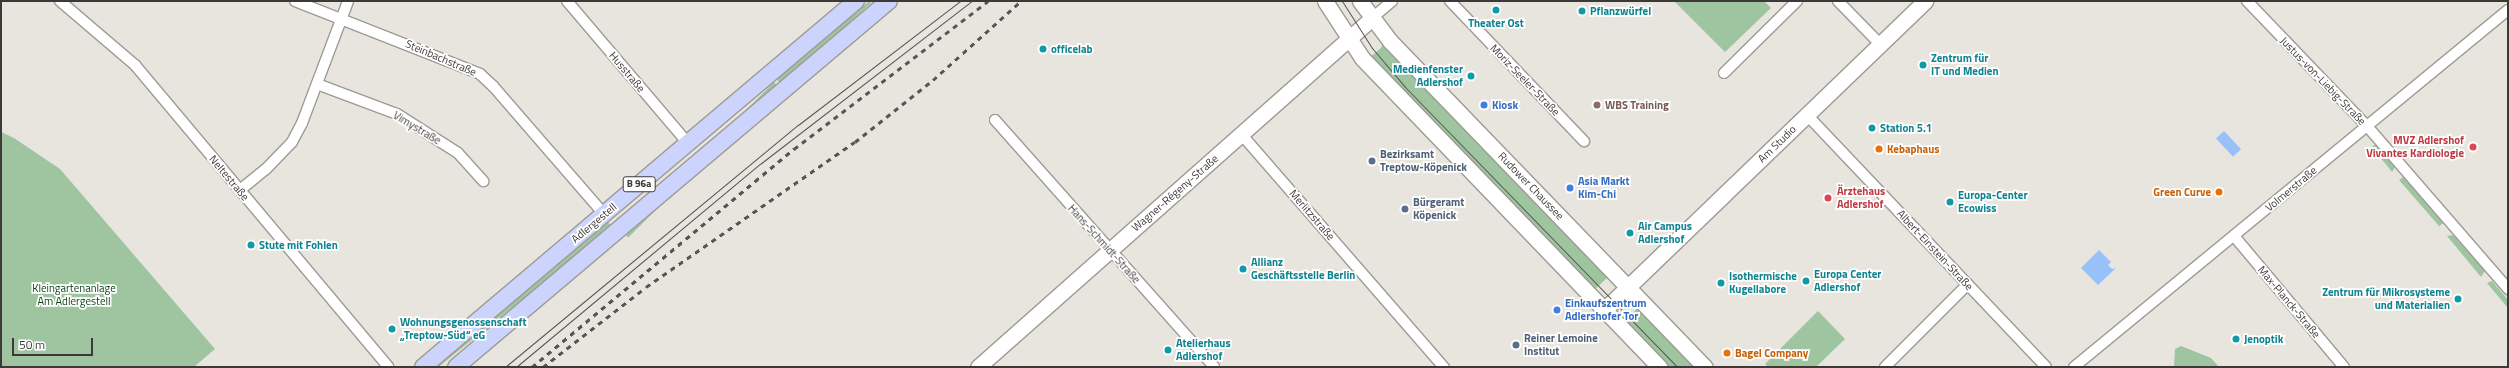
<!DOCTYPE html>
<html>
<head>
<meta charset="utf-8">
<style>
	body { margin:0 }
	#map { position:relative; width:2509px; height:368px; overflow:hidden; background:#e8e5df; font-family:"Titillium Web",sans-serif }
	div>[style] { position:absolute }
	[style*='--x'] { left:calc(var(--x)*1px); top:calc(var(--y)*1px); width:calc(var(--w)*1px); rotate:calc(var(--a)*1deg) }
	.green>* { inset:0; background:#9ec59f; transform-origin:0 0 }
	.water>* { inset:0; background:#97c1f8; transform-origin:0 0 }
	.roads { filter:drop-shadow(1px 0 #9e9b95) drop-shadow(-1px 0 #9e9b95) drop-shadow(0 1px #9e9b95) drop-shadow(0 -1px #9e9b95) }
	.street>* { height:10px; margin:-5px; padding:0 5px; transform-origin:5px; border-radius:5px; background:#fff }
	.secondary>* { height:15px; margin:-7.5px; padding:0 7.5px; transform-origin:7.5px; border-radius:7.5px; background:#fff }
	.primary>* { height:16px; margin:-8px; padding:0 8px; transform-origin:8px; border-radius:8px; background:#ccd4fd }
	.tram>* { height:1px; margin:-0.5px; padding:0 0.5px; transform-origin:0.5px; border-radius:0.5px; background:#565551 }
	.rail>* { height:3px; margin-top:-1.5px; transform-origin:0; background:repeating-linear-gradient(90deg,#565551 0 5px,transparent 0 10px) }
	.dots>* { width:11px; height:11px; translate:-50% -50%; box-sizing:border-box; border:2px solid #fff; border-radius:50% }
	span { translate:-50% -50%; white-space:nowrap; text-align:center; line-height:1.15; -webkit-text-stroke:3.5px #fff; paint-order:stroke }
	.shield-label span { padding:1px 3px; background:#fff; border:1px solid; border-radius:3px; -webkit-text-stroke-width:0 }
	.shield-label { font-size:10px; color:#3b3a37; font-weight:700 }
	.culture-label { font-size:11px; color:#0d838f; font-weight:700 }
	.left { translate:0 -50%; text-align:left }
	.right { translate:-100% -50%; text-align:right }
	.street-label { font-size:11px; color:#3b3a37 }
	.shop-label { font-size:11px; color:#366cbe; font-weight:700 }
	.education-label { font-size:11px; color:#785e54; font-weight:700 }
	.health-label { font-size:11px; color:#be3a42; font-weight:700 }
	.food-label { font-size:11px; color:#c56008; font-weight:700 }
	.service-label { font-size:11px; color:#4e5e75; font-weight:700 }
	.park-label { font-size:11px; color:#033e0e }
	.frame { position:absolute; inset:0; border:2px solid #3b3a37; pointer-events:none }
	.scale { position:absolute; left:12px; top:338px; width:81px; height:18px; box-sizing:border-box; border:2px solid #3b3a37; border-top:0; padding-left:5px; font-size:12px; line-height:14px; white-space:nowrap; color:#3b3a37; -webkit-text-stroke:3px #fff; paint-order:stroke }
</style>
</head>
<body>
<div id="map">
	<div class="green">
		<div style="clip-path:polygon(869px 1px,871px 3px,781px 85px,777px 79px)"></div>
		<div style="clip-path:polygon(1674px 1px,1764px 1px,1771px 8px,1725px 52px)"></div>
		<div style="clip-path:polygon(1384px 42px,1607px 273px,1607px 278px,1593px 291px,1369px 58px,1381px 48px)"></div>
		<div style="left:774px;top:82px;width:7px;height:213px;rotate:45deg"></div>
		<div style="clip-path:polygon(1px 132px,14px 138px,60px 169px,215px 349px,194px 367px,1px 367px)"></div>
		<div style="clip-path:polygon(2376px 144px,2395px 167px,2392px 172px,2372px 147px)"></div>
		<div style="left:2403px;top:177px;width:61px;height:5px;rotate:49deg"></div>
		<div style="left:608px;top:222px;width:6px;height:226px;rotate:51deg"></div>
		<div style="clip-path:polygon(2453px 235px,2485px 271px,2481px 277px,2447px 236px)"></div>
		<div style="clip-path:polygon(2492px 281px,2508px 300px,2508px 308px,2487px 283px)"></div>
		<div style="clip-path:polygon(1639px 307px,1698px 367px,1666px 367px,1623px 322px)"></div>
		<div style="clip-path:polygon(1818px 311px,1845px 339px,1816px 367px,1768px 367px,1765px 364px)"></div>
		<div style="clip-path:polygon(2181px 346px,2211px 358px,2219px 367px,2174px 367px,2175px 349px)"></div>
	</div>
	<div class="water">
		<div style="left:2224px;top:131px;width:25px;height:11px;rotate:47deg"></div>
		<div style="clip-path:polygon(2099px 250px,2111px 262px,2108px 265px,2112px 269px,2116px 268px,2098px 285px,2081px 268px)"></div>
	</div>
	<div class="roads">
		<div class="street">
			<div style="--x:60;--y:1;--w:99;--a:40.5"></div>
			<div style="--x:135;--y:65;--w:394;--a:50"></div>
			<div style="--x:295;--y:1;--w:199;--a:21.5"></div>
			<div style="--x:480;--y:74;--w:18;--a:43"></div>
			<div style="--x:493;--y:86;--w:169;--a:49.1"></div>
			<div style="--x:567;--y:1;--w:187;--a:49.6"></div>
			<div style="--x:1450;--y:1;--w:194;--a:46.3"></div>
			<div style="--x:1838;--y:1;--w:60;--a:45.7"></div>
			<div style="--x:2247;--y:1;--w:173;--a:46.2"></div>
			<div style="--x:2367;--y:126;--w:216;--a:49.1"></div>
			<div style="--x:1372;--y:18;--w:26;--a:-40"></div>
			<div style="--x:1724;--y:73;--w:103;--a:-44.6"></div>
			<div style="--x:317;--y:84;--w:85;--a:20.6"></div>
			<div style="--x:397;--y:114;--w:72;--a:32.6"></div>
			<div style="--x:458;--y:153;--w:38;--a:48"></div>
			<div style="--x:1807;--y:115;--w:347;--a:46.5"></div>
			<div style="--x:995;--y:120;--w:330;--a:48.4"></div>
			<div style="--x:1242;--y:135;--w:308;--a:49"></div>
			<div style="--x:240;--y:190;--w:33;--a:-39"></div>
			<div style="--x:266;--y:169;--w:37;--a:-46"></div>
			<div style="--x:292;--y:142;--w:21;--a:-62"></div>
			<div style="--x:302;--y:123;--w:130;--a:-69.3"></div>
			<div style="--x:2234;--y:236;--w:171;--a:50"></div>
			<div style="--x:1885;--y:367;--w:117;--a:-45"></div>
			<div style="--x:2074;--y:367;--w:562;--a:-39.44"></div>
		</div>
		<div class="secondary">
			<div style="--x:1325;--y:1;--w:68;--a:57"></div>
			<div style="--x:1362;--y:58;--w:429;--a:46.1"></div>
			<div style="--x:1360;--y:1;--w:50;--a:53.1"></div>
			<div style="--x:1390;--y:41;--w:453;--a:46"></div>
			<div style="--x:1604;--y:310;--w:446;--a:-43.9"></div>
			<div style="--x:978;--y:367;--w:526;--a:-41.53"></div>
		</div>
		<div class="primary">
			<div style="--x:423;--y:367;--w:567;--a:-40.21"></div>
			<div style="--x:456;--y:367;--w:567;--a:-40.21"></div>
		</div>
	</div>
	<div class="tram">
		<div style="--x:1342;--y:1;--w:56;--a:57.4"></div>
		<div style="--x:1372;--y:48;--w:52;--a:49.6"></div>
		<div style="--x:1406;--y:88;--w:389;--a:45.8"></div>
		<div style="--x:505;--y:367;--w:380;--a:-39.6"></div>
		<div style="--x:798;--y:125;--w:204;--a:-37.4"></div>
		<div style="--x:516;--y:367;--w:317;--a:-39.8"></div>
		<div style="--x:760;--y:164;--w:267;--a:-37.6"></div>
	</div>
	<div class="rail">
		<div style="--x:532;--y:367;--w:341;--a:-39.8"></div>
		<div style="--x:794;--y:149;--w:244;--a:-37.3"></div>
		<div style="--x:543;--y:367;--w:130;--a:-37.8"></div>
		<div style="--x:646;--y:287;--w:254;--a:-34.8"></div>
		<div style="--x:855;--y:142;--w:100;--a:-38.5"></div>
		<div style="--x:933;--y:80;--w:118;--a:-41.9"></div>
	</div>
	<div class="dots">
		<div style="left:1496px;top:10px;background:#0f9aa8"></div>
		<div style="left:1582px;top:11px;background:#0f9aa8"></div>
		<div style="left:1043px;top:49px;background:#0f9aa8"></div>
		<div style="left:1923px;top:65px;background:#0f9aa8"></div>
		<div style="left:1471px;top:76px;background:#0f9aa8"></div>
		<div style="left:1484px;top:105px;background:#3f7fe0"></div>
		<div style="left:1597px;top:105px;background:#8d6e63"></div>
		<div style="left:1872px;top:128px;background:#0f9aa8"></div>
		<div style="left:2473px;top:147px;background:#e0444e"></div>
		<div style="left:1879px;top:149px;background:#e8710a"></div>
		<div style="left:1372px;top:161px;background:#5c6f8a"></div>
		<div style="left:1570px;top:188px;background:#3f7fe0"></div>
		<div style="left:2219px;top:192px;background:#e8710a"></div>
		<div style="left:1828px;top:198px;background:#e0444e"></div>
		<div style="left:1950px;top:202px;background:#0f9aa8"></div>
		<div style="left:1405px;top:209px;background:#5c6f8a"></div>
		<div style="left:1630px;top:233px;background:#0f9aa8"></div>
		<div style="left:251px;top:245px;background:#0f9aa8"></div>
		<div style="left:1243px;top:269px;background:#0f9aa8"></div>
		<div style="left:1806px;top:281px;background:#0f9aa8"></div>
		<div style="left:1721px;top:283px;background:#0f9aa8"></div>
		<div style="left:2458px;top:299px;background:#0f9aa8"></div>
		<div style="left:1557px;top:310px;background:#3f7fe0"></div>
		<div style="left:392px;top:329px;background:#0f9aa8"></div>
		<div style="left:2236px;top:339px;background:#0f9aa8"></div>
		<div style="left:1516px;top:345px;background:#5c6f8a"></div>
		<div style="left:1168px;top:350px;background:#0f9aa8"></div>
		<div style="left:1727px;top:353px;background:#e8710a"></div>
	</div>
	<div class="shield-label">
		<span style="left:639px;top:184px">B 96a</span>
	</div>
	<div class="culture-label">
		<span class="left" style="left:1590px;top:11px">Pflanzwürfel</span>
		<span style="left:1496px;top:23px">Theater Ost</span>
		<span class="left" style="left:1051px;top:49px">officelab</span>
		<span class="left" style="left:1931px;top:65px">Zentrum für<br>IT und Medien</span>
		<span class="right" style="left:1463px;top:76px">Medienfenster<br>Adlershof</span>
		<span class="left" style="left:1880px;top:128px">Station 5.1</span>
		<span class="left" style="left:1958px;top:202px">Europa-Center<br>Ecowiss</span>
		<span class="left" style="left:1638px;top:233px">Air Campus<br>Adlershof</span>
		<span class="left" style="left:259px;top:245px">Stute mit Fohlen</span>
		<span class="left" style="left:1251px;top:269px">Allianz<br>Geschäftsstelle Berlin</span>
		<span class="left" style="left:1814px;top:281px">Europa Center<br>Adlershof</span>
		<span class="left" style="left:1729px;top:283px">Isothermische<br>Kugellabore</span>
		<span class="right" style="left:2450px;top:299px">Zentrum für Mikrosysteme<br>und Materialien</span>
		<span class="left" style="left:400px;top:329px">Wohnungsgenossenschaft<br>„Treptow-Süd“ eG</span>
		<span class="left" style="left:2244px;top:339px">Jenoptik</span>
		<span class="left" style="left:1176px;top:350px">Atelierhaus<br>Adlershof</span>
	</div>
	<div class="street-label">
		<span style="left:441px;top:58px;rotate:23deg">Steinbachstraße</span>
		<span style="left:627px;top:72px;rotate:50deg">Husstraße</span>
		<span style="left:1525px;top:80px;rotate:46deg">Moriz-Seeler-Straße</span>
		<span style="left:2323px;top:81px;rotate:46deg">Justus-von-Liebig-Straße</span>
		<span style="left:417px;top:128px;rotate:31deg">Vimystraße</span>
		<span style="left:1777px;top:144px;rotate:-44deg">Am Studio</span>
		<span style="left:229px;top:178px;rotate:50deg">Neltestraße</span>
		<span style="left:1531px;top:186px;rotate:46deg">Rudower Chaussee</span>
		<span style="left:2291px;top:189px;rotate:-40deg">Volmerstraße</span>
		<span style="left:1175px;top:193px;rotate:-41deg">Wagner-Régeny-Straße</span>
		<span style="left:1312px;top:215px;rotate:49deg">Merlitzstraße</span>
		<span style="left:594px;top:223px;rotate:-40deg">Adlergestell</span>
		<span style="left:1104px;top:244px;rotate:48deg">Hans-Schmidt-Straße</span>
		<span style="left:1935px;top:250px;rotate:47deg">Albert-Einstein-Straße</span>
		<span style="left:2289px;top:302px;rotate:50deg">Max-Planck-Straße</span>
	</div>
	<div class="shop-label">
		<span class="left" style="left:1492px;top:105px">Kiosk</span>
		<span class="left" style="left:1578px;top:188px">Asia Markt<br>Kim-Chi</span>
		<span class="left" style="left:1565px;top:310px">Einkaufszentrum<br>Adlershofer Tor</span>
	</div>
	<div class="education-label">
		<span class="left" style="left:1605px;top:105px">WBS Training</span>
	</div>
	<div class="health-label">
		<span class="right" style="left:2464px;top:147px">MVZ Adlershof<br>Vivantes Kardiologie</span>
		<span class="left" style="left:1837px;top:198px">Ärztehaus<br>Adlershof</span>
	</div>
	<div class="food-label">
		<span class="left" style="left:1887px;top:149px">Kebaphaus</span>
		<span class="right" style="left:2211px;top:192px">Green Curve</span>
		<span class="left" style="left:1735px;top:353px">Bagel Company</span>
	</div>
	<div class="service-label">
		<span class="left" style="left:1380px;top:161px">Bezirksamt<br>Treptow-Köpenick</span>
		<span class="left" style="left:1413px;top:209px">Bürgeramt<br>Köpenick</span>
		<span class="left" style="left:1524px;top:345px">Reiner Lemoine<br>Institut</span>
	</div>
	<div class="park-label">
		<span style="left:74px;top:295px">Kleingartenanlage<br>Am Adlergestell</span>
	</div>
	<div class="frame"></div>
	<div class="scale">50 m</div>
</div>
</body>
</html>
